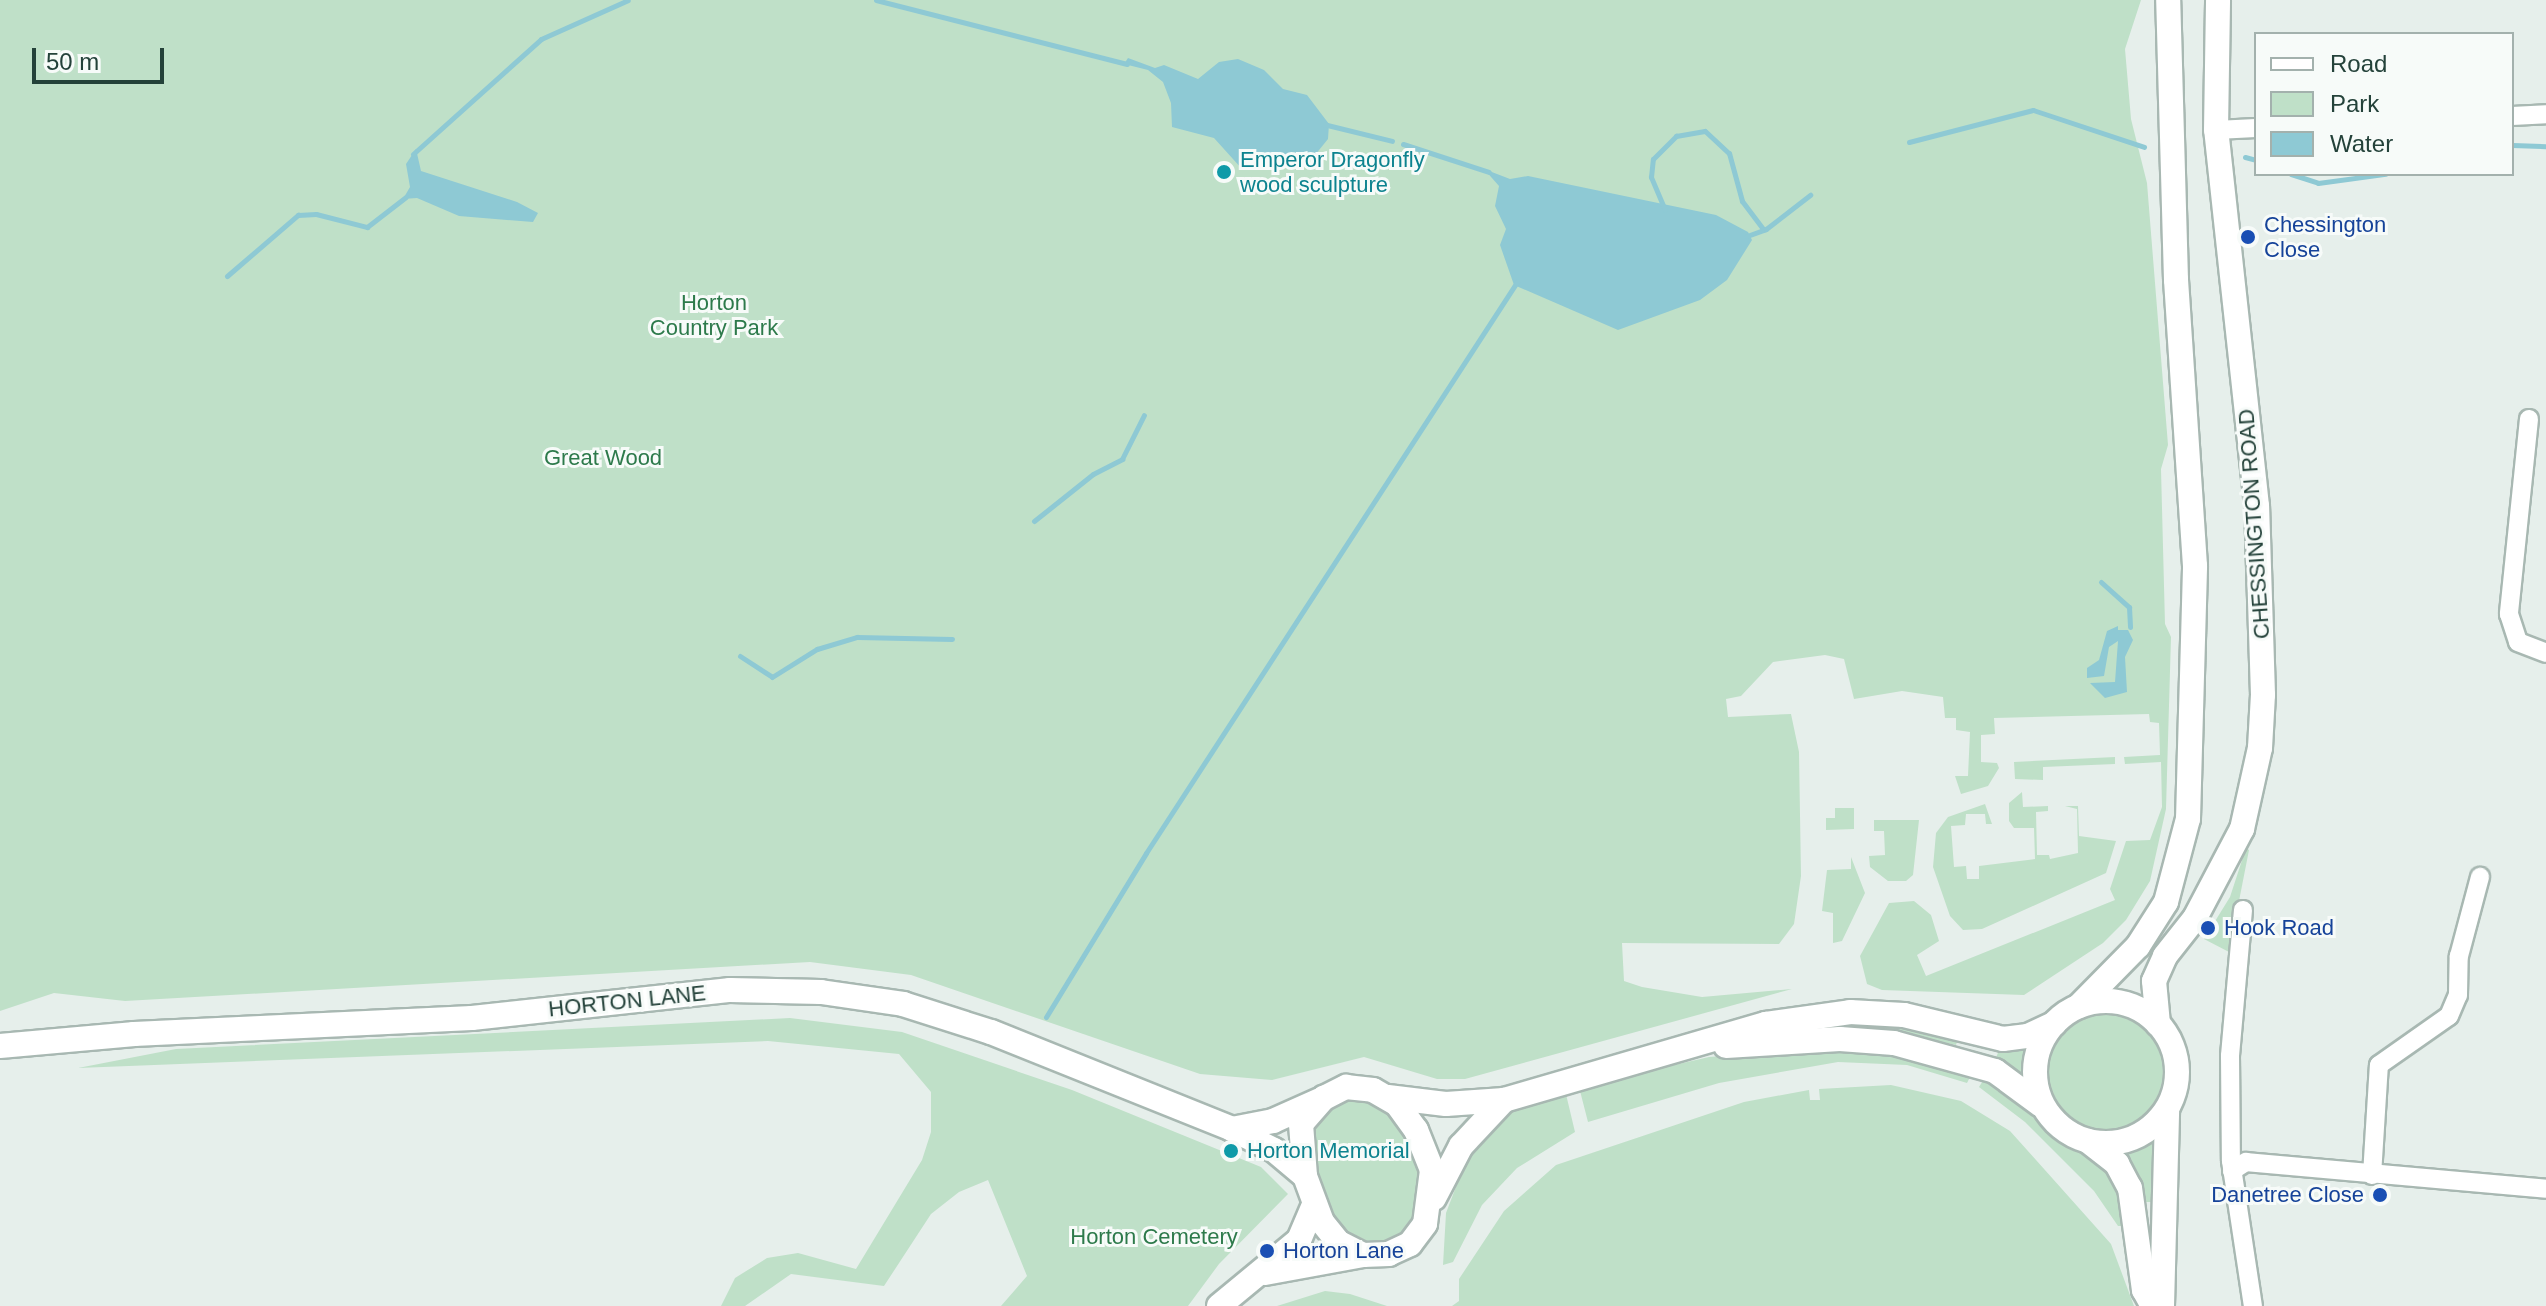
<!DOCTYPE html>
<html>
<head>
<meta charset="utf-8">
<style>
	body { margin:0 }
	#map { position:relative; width:2546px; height:1306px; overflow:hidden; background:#e6efeb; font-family:Helvetica,sans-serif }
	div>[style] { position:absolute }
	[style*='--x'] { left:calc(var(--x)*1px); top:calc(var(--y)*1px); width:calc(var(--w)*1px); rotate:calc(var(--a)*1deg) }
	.green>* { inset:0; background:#bfe0c8 }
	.round { border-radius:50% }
	.water>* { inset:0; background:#8ec9d4 }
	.stream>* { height:5px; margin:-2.5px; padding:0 2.5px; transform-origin:2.5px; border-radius:2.5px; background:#8ec9d4 }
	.roads { filter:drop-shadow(2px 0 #a8b8b2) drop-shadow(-2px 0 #a8b8b2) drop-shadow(0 2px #a8b8b2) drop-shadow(0 -2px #a8b8b2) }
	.minor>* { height:18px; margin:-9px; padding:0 9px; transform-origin:9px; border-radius:9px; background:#fff }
	.tertiary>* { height:24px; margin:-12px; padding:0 12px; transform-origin:12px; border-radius:12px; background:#fff }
	.secondary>* { height:24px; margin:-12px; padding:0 12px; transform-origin:12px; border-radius:12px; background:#fff }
	.secondary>.ring { margin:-12px; padding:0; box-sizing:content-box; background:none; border:24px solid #fff; border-radius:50% }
	.dots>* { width:22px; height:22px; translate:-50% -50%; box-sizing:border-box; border:4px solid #f7fbf9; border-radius:50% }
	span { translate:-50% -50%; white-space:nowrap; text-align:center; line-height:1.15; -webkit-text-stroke:6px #f7fbf9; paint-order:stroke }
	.culture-label { font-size:22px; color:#0d838f }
	.left { translate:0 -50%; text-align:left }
	.transit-label { font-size:22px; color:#164399 }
	.right { translate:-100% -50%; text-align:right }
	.park-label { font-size:22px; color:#2d7a4b }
	.street-label { font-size:22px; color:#24423a }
	.legend { position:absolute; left:2254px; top:32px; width:260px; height:144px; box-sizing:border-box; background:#f7fbf9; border:2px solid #a3b1ad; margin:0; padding:10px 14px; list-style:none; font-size:24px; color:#24423a }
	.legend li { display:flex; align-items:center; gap:16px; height:40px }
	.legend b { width:40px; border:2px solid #a3b1ad }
	.scale { position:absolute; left:32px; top:48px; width:132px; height:36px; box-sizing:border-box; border:4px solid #24423a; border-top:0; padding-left:10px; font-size:24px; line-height:28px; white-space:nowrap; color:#24423a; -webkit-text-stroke:6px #f7fbf9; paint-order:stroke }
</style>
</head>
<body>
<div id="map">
	<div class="green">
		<div style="clip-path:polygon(0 0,2141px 0,2125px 49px,2131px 119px,2147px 183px,2168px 445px,2161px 469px,2165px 624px,2171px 637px,2166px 809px,2150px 881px,2126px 920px,2103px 943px,2024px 995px,1882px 990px,1867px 984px,1860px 956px,1889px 903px,1914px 901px,1931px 915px,1939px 941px,1917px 955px,1926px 976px,2115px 900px,2110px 889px,2126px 841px,2150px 840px,2162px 807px,2161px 762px,2125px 764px,2124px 757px,2160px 755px,2159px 723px,2150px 722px,2149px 714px,1994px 718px,1995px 734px,1981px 735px,1981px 762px,1997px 763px,1999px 768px,1988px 786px,1961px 794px,1955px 776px,1968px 776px,1970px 732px,1956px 730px,1956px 718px,1945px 718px,1943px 697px,1902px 691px,1854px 699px,1844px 659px,1825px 655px,1773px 662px,1741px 696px,1726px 699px,1728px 717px,1791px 714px,1799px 752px,1801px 876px,1794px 924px,1779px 944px,1622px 943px,1624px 981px,1642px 987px,1702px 997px,1792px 989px,1465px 1079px,1437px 1079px,1364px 1057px,1272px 1080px,1200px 1074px,911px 975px,810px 962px,125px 1001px,54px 993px,0 1011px)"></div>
		<div style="clip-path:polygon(2115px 757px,2115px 764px,2043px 767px,2043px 780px,2015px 779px,2014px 762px)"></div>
		<div style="clip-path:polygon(2022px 792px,2023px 807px,2048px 806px,2048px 811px,2036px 812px,2037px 855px,2049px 855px,2050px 859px,2078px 853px,2077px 809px,2065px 806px,2078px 806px,2079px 836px,2116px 841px,2106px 873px,1982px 929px,1963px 930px,1950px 916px,1933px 867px,1936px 833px,1948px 817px,1985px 804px,1992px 824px,1986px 824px,1985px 814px,1966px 814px,1965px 825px,1951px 826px,1954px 867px,1966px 866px,1967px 879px,1979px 879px,1979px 866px,2035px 859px,2034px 828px,2014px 828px,2009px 821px,2009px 803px)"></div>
		<div style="clip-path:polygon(1835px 808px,1854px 808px,1854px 829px,1826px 830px,1826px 818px,1835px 818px)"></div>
		<div style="clip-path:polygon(1874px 820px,1919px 820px,1913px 875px,1906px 881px,1888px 881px,1870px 867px,1869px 856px,1885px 855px,1884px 831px,1874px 831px)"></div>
		<div style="clip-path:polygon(2246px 848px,2249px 850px,2229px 952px,2204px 939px,2230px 897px)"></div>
		<div style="clip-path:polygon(1851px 857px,1865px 893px,1842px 941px,1833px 943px,1833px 913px,1822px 911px,1827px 870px,1851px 869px)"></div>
		<div class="round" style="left:2047px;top:1014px;width:116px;height:116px"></div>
		<div style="clip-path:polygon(790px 1018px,902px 1032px,1072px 1090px,1261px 1167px,1288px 1194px,1219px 1264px,1188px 1306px,1001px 1306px,1027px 1276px,988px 1180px,959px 1192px,931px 1214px,884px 1286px,791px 1274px,745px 1306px,721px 1306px,735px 1278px,767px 1258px,798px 1253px,856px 1269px,922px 1160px,931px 1132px,931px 1092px,899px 1054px,768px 1041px,78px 1068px,176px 1049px)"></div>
		<div style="clip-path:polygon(1889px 1022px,1959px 1035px,1956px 1045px,1897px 1032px,1797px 1030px,1796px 1026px)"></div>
		<div style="clip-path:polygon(1860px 1046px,1972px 1073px,1967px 1083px,1907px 1065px,1838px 1062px,1719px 1083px,1588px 1122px,1579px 1087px,1709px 1057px)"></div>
		<div style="clip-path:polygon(2000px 1048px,2026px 1048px,2023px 1076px,1995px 1060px)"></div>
		<div style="clip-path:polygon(1984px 1079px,2015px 1098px,2057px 1142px,2098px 1159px,2118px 1181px,2125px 1226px,2118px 1226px,2094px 1191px,2025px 1122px,1979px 1087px)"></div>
		<div style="clip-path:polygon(1891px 1085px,1961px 1101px,2010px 1131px,2111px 1244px,2134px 1306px,1452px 1306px,1459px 1301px,1459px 1279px,1504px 1211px,1556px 1165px,1744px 1102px,1809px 1090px,1810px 1100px,1820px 1100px,1819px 1089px)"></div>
		<div style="clip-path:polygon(1565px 1090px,1575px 1132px,1517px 1168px,1482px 1205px,1453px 1262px,1443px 1265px,1446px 1213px,1470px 1150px,1489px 1128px,1516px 1107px)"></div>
		<div style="clip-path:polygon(1362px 1099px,1381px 1104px,1401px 1123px,1420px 1173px,1416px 1226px,1389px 1244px,1358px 1241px,1340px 1227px,1316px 1173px,1312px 1139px,1319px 1120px,1341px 1102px)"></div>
		<div style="clip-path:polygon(2154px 1142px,2154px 1202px,2142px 1202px,2125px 1155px)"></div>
		<div style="clip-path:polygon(1325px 1291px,1350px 1294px,1387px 1306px,1277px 1306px)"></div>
	</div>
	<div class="water">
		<div style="clip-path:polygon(1128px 58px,1155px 68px,1164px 65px,1198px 79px,1219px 62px,1238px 59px,1264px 70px,1283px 89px,1307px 95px,1329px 124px,1328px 139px,1315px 155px,1293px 166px,1242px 169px,1214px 138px,1172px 127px,1171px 103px,1163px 82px,1148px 70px,1124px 64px)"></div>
		<div style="clip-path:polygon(416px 149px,421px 171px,517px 202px,538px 213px,533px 222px,459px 216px,417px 198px,403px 199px,410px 187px,406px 164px)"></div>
		<div style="clip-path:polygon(1484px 169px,1510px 179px,1528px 176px,1716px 215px,1748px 232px,1752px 240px,1727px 280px,1700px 300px,1618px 330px,1514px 285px,1500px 245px,1506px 229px,1495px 206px,1499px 186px)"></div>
		<div style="clip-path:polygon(2118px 626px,2118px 630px,2128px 630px,2133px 640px,2125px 657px,2127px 692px,2105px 698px,2090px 683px,2115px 682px,2118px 641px,2109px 647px,2104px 676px,2087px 678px,2087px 668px,2099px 660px,2107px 631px)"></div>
	</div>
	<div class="stream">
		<div style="--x:876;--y:0;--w:259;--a:14.3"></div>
		<div style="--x:1323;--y:124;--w:71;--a:13.8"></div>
		<div style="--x:1909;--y:142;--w:128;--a:-14.5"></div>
		<div style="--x:2033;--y:110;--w:117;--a:18.4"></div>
		<div style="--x:1403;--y:144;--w:90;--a:18"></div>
		<div style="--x:2512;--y:145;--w:34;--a:2"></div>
		<div style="--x:413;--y:154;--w:172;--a:-41.9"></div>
		<div style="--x:541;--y:39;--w:95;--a:-24.1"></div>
		<div style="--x:2245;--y:157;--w:11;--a:15"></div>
		<div style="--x:2291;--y:174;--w:28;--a:18"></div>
		<div style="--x:2318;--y:183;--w:68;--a:-7.7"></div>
		<div style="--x:1665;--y:210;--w:36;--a:-113"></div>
		<div style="--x:1651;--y:177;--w:18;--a:-84"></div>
		<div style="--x:1653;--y:159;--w:33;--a:-45"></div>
		<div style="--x:1676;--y:136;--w:29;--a:-10"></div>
		<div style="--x:1705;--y:131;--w:33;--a:43"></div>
		<div style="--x:1729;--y:153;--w:50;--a:74.8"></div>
		<div style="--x:1742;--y:201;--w:36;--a:53"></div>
		<div style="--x:1747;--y:236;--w:20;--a:-20"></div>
		<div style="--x:1766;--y:229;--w:56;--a:-37.7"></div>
		<div style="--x:227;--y:276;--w:94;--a:-40.7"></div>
		<div style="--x:298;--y:215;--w:18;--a:-3"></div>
		<div style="--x:316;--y:214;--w:53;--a:14.3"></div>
		<div style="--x:367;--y:227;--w:49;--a:-37.6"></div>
		<div style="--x:1034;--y:521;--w:75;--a:-38.5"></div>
		<div style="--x:1093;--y:474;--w:33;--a:-27"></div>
		<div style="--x:1122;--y:459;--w:49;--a:-63.4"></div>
		<div style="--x:2101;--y:582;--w:38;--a:42"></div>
		<div style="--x:2129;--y:607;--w:20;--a:87"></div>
		<div style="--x:740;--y:656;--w:38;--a:33"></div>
		<div style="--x:772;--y:677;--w:53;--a:-31.9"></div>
		<div style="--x:817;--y:649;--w:42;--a:-16.7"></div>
		<div style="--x:857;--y:637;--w:95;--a:1.2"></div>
		<div style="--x:1046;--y:1017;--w:192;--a:-58.6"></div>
		<div style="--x:1146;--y:853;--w:681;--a:-56.99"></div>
	</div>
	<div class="roads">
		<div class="minor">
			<div style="--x:2512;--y:116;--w:34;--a:-3"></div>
			<div style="--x:2216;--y:130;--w:40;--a:-2.9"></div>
			<div style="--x:2529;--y:419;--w:196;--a:95.9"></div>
			<div style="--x:2509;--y:614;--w:29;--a:72"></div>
			<div style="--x:2518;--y:642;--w:30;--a:21"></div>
			<div style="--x:2243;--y:910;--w:147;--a:95.1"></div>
			<div style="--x:2230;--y:1056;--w:105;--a:89.5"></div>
			<div style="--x:2231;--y:1161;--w:147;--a:81.4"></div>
			<div style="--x:2232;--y:1171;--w:17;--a:-33"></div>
			<div style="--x:2246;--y:1162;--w:301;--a:5.1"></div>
			<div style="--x:2372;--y:1175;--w:110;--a:-86.4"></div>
			<div style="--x:2379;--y:1065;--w:85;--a:-35"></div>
			<div style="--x:2449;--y:1016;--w:23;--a:-67"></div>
			<div style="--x:2458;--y:995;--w:39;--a:-89"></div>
			<div style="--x:2459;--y:956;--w:82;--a:-75.1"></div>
		</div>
		<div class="tertiary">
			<div style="--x:0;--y:1046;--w:135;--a:-5.1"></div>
			<div style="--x:134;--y:1034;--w:338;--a:-2.7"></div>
			<div style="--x:472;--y:1018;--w:260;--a:-6.2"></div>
			<div style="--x:730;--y:990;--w:91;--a:1.3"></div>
			<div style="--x:821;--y:992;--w:83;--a:8.3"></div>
			<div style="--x:903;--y:1004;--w:92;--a:17.7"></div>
			<div style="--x:991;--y:1032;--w:260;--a:21.9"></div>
			<div style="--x:1232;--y:1129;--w:47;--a:26.6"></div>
			<div style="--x:1274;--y:1150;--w:40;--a:40"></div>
			<div style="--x:1232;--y:1129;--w:42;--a:-11"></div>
			<div style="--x:1273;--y:1121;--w:51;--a:-24.1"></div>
		</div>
		<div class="secondary">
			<div class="ring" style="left:2035px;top:1001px;width:118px;height:118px"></div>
			<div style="--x:2079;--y:1006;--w:84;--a:-45.5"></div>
			<div style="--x:2138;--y:946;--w:52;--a:-57.5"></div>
			<div style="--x:2166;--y:902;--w:86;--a:-75.2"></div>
			<div style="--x:2188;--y:819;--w:253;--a:-88.4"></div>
			<div style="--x:2195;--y:566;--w:287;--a:-93.8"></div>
			<div style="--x:2176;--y:280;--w:280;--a:-91.6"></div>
			<div style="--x:2158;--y:1024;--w:43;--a:-95.3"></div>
			<div style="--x:2154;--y:981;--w:27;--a:-66"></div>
			<div style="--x:2165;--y:956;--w:48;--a:-51.7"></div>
			<div style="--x:2195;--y:918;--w:101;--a:-62.2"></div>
			<div style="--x:2242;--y:829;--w:83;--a:-77.5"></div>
			<div style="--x:2260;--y:748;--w:53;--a:-86.8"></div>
			<div style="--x:2263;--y:695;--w:189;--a:-91.8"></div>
			<div style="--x:2257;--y:506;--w:378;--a:-96.2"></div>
			<div style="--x:2216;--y:130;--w:130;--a:-89.1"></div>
			<div style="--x:1726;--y:1046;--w:114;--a:-3.5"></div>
			<div style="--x:1840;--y:1039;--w:54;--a:4.2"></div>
			<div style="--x:1894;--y:1043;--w:105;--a:15.5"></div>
			<div style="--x:1995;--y:1071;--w:57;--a:36.5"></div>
			<div style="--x:1346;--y:1087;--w:27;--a:6"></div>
			<div style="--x:1373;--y:1090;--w:28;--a:30"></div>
			<div style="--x:1397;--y:1104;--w:32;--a:54"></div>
			<div style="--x:1416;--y:1130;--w:43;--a:68.2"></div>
			<div style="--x:1432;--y:1170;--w:54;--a:97.4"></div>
			<div style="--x:1425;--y:1224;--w:25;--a:127"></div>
			<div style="--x:1410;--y:1244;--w:23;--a:155"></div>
			<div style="--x:1389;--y:1254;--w:26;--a:178"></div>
			<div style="--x:1363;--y:1255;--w:27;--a:-153"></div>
			<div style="--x:1339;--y:1243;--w:27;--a:-129"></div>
			<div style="--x:1322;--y:1222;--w:49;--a:-110.3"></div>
			<div style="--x:1305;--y:1176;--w:52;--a:-94.4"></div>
			<div style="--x:1301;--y:1124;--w:35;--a:-49"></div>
			<div style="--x:1324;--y:1098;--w:25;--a:-27"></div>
			<div style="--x:1388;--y:1097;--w:58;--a:6.9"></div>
			<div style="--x:1446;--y:1104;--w:58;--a:-3.9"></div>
			<div style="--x:1504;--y:1100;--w:273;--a:-16.2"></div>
			<div style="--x:1766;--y:1024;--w:85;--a:-8.1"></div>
			<div style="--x:1850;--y:1012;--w:54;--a:3.2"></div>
			<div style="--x:1904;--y:1015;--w:102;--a:13.6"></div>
			<div style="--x:2003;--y:1039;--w:25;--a:-7"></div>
			<div style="--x:2028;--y:1036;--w:29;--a:-25"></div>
			<div style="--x:2088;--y:1141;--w:37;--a:38"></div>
			<div style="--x:2117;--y:1164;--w:27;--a:62"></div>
			<div style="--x:2130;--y:1188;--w:103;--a:82.2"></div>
			<div style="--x:2144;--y:1290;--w:18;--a:61"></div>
			<div style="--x:1434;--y:1198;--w:59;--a:-62.6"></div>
			<div style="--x:1461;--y:1146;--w:63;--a:-46.9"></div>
			<div style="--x:1265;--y:1273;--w:100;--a:-10.4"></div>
			<div style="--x:1219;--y:1306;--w:104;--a:-39.5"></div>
			<div style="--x:1299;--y:1240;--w:39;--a:-67"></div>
			<div style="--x:2162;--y:1306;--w:196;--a:-88.5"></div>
		</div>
	</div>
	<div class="dots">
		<div style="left:1224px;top:172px;background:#0f9aa8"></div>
		<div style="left:2248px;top:237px;background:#1a4fb4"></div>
		<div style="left:2208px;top:928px;background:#1a4fb4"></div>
		<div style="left:1231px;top:1151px;background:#0f9aa8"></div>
		<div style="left:2380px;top:1195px;background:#1a4fb4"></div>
		<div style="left:1267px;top:1251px;background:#1a4fb4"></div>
	</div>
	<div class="culture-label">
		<span class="left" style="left:1240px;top:172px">Emperor Dragonfly<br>wood sculpture</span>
		<span class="left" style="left:1247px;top:1151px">Horton Memorial</span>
	</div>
	<div class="transit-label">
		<span class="left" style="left:2264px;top:237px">Chessington<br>Close</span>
		<span class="left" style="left:2224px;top:928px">Hook Road</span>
		<span class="right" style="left:2364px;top:1195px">Danetree Close</span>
		<span class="left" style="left:1283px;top:1251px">Horton Lane</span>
	</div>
	<div class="park-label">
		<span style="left:714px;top:315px">Horton<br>Country Park</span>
		<span style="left:603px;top:458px">Great Wood</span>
		<span style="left:1154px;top:1237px">Horton Cemetery</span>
	</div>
	<div class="street-label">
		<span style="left:2254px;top:524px;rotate:-94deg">CHESSINGTON ROAD</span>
		<span style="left:627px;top:1001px;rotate:-6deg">HORTON LANE</span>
	</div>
	<ul class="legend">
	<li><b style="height:10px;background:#fff"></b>Road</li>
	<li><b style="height:22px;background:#bfe0c8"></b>Park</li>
	<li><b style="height:22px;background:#8ec9d4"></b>Water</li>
	</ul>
	<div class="scale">50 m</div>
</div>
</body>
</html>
